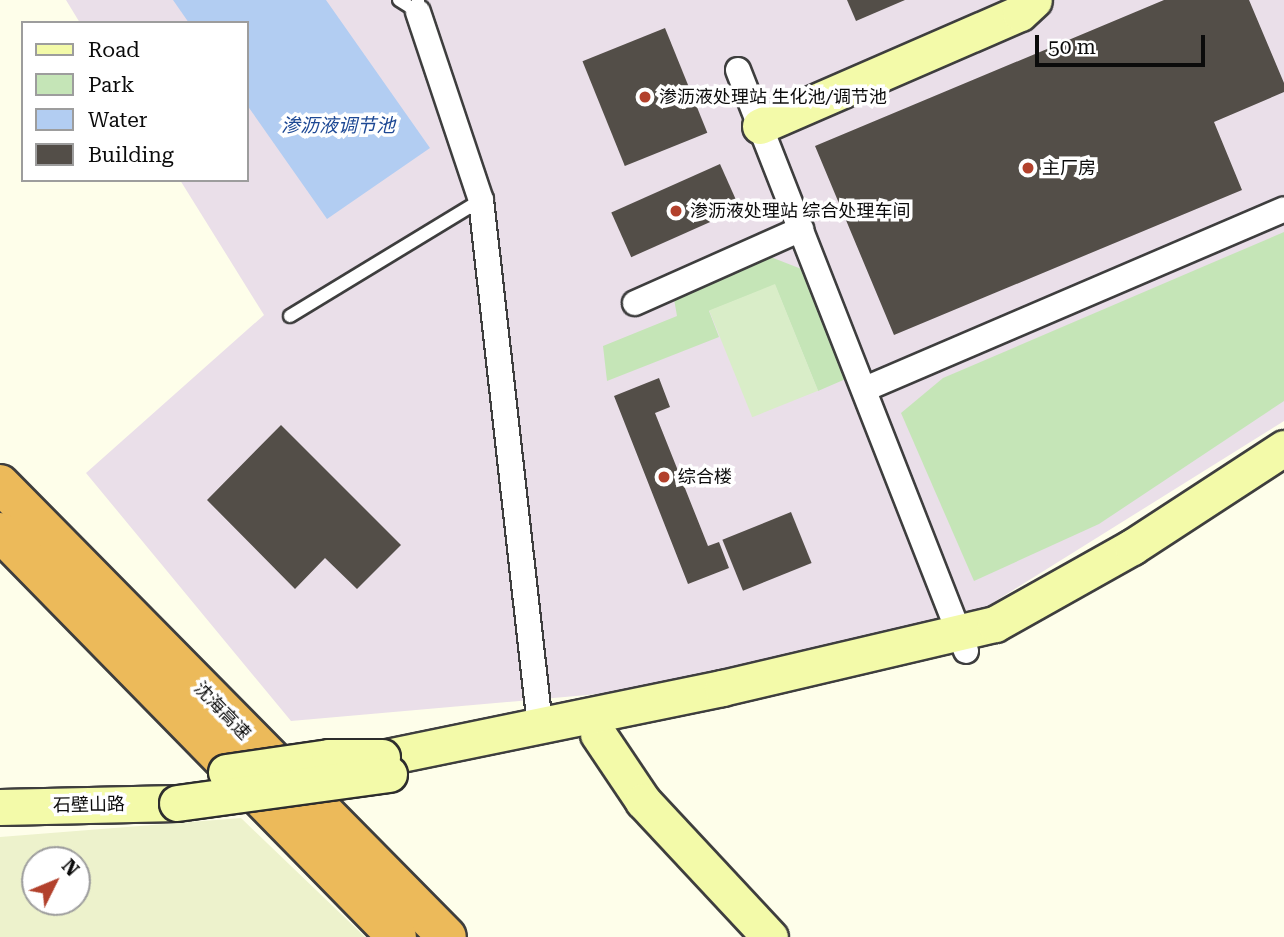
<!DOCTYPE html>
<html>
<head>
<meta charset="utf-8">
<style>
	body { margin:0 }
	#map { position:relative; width:1284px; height:937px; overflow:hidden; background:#fefeea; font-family:"Roboto Serif","Noto Sans SC",serif }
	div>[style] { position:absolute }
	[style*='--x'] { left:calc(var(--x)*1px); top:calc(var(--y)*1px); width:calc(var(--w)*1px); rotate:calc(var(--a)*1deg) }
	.industrial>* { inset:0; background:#eadfe9 }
	.farmland>* { inset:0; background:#edf2cc }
	.green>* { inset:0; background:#c5e5b7 }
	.pitch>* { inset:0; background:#d9edc8; transform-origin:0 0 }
	.water>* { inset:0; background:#b2cdf2 }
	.building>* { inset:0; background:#534e48; transform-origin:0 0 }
	.roads { filter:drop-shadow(2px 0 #3e3e3e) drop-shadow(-2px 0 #3e3e3e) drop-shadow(0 2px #3e3e3e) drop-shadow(0 -2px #3e3e3e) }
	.lane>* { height:12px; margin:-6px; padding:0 6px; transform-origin:6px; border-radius:6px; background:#fff }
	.street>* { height:24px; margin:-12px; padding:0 12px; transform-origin:12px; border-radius:12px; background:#fff }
	.secondary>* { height:35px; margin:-17.5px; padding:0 17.5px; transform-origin:17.5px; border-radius:17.5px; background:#f3faa9 }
	.highway>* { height:38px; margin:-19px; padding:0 19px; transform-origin:19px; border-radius:19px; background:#ecba5a }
	.bridges { filter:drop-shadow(2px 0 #2d2d2d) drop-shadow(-2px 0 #2d2d2d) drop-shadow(0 2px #2d2d2d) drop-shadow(0 -2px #2d2d2d) }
	.secondary-bridge>* { height:35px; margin:-17.5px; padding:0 17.5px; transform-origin:17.5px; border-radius:17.5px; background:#f3faa9 }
	.dots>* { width:19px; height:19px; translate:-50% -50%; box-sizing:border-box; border:4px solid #fff; border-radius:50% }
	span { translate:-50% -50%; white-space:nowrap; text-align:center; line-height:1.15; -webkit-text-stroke:7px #fff; paint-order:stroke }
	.poi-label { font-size:18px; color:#0b0b0b }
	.left { translate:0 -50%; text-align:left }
	.street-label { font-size:18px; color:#0b0b0b }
	.water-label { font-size:19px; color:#1d4894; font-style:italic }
	.legend { position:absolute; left:21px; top:21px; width:228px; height:161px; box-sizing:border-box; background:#fff; border:2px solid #9d9d9d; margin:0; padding:9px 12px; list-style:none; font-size:21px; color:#0b0b0b }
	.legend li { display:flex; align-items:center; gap:14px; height:35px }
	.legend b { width:35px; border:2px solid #9d9d9d }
	.north { position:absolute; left:21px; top:846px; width:70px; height:70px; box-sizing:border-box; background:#fff; border:2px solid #9d9d9d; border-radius:50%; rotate:47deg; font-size:19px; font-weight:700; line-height:28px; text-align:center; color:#0b0b0b }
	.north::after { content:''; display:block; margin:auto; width:24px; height:32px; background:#b2412c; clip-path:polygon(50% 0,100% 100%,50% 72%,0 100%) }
	.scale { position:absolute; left:1035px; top:35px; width:170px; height:32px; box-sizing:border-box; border:4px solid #0b0b0b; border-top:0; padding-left:9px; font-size:21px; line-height:24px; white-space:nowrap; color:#0b0b0b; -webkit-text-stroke:5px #fff; paint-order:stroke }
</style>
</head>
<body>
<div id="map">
	<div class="industrial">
		<div style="clip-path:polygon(66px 0,1284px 0,1284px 421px,986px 607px,621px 692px,291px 721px,86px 473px,264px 315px,180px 180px,247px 180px,247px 23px,80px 23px)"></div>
	</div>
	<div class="farmland">
		<div style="clip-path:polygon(evenodd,241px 818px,365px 937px,0 937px,0 837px,241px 818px,35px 860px,77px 860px,77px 902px,35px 902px,35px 860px)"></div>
	</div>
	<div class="green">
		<div style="clip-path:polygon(1284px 232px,1284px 401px,1099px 524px,974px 581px,901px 413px,943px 378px)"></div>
		<div style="clip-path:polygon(763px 254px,804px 270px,848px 378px,818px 391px,775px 285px,709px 311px,719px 337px,607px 381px,603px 346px,677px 316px,674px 299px,682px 288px)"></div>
	</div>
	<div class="pitch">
		<div style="left:775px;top:284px;width:115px;height:71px;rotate:68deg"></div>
	</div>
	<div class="water">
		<div style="clip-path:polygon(173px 0,326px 0,430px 148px,327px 219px,247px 105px,247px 23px,189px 23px)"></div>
	</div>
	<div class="building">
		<div style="clip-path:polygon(847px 0,905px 0,856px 21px)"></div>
		<div style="clip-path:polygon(1164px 0,1249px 0,1284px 83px,1284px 92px,1214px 122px,1242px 190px,894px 335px,815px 146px)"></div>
		<div style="left:665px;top:28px;width:113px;height:89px;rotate:68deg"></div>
		<div style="left:720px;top:164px;width:49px;height:119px;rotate:66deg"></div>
		<div style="clip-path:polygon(659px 378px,670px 407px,655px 413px,708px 546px,719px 542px,729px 568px,688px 584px,614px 396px)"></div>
		<div style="clip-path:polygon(281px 425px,401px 545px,357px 589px,325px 558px,295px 589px,207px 500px)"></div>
		<div style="left:791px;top:512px;width:55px;height:74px;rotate:68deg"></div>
	</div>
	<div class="roads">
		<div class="lane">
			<div style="--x:399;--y:0;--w:22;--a:32"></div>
			<div style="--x:418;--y:12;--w:12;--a:-90"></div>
			<div style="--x:290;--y:316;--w:223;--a:-31.3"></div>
		</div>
		<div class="street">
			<div style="--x:418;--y:12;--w:198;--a:71.5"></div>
			<div style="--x:481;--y:200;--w:529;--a:83.6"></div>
			<div style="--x:738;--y:70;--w:624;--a:68.57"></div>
			<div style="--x:635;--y:303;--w:182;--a:-24"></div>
			<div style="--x:865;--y:389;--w:456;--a:-23.2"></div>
		</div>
		<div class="secondary">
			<div style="--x:760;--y:126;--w:283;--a:-23.5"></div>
			<div style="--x:1020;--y:13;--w:19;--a:-43"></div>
			<div style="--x:598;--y:734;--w:81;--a:56.1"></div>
			<div style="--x:643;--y:801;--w:186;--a:47"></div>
			<div style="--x:386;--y:757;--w:343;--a:-11.6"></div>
			<div style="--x:722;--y:688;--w:280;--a:-13.2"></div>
			<div style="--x:995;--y:624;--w:157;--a:-29.3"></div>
			<div style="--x:1132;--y:547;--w:181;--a:-33.1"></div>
			<div style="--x:0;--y:807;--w:177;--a:-1.3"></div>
		</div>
		<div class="highway">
			<div style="--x:0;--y:484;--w:636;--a:45.38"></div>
			<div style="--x:0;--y:532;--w:567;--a:45.57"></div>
		</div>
	</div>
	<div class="bridges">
		<div class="secondary-bridge">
			<div style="--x:226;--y:772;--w:104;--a:-8.3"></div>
			<div style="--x:329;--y:757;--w:53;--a:0"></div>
			<div style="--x:177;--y:803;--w:214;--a:-7.8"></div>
		</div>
	</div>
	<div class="dots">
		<div style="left:645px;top:97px;background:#b2412c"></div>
		<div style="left:1028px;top:168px;background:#b2412c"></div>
		<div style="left:676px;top:211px;background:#b2412c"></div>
		<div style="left:664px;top:477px;background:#b2412c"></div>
	</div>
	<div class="poi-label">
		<span class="left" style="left:659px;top:97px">渗沥液处理站 生化池/调节池</span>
		<span class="left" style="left:1042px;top:168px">主厂房</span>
		<span class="left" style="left:690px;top:211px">渗沥液处理站 综合处理车间</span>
		<span class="left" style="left:678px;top:477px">综合楼</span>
	</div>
	<div class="street-label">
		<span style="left:222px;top:711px;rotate:46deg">沈海高速</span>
		<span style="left:89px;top:805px;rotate:-1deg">石壁山路</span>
	</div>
	<div class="water-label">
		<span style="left:338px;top:126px">渗沥液调节池</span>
	</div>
	<ul class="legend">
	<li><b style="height:9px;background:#f3faa9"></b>Road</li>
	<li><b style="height:19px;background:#c5e5b7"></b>Park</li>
	<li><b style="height:19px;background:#b2cdf2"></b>Water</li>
	<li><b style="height:19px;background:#534e48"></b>Building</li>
	</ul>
	<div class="north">N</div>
	<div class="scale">50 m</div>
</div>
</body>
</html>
